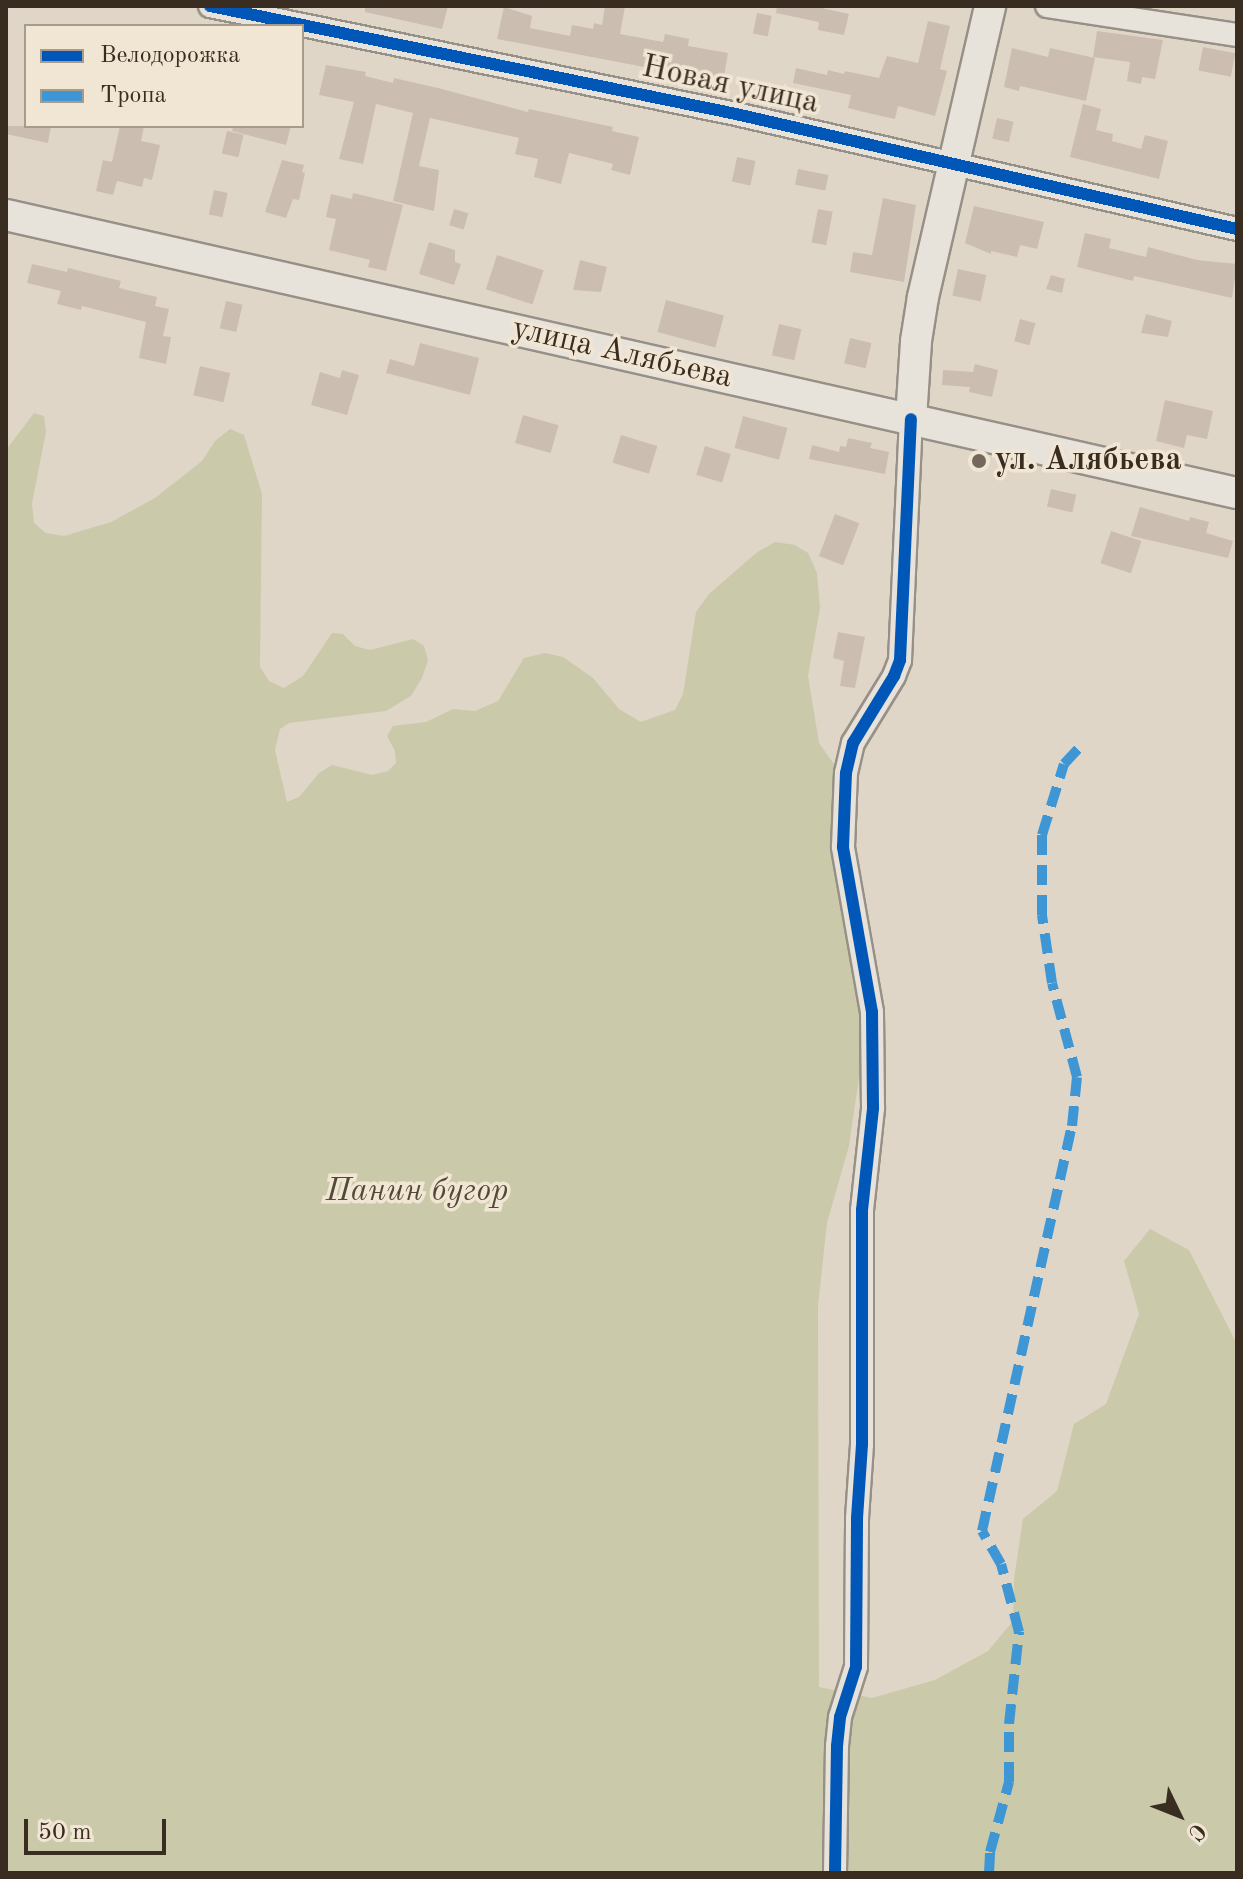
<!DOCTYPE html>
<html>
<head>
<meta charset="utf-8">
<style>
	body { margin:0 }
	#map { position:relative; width:1243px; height:1879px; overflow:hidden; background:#e0d6c8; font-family:"Old Standard TT",serif }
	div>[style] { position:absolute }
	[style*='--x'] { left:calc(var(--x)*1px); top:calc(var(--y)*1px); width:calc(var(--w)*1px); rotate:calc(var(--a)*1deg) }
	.green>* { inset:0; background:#cac9a9 }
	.building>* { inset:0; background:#ccbdb1; transform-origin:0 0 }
	.roads { filter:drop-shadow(2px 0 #979087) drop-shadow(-2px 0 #979087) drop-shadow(0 2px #979087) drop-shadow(0 -2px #979087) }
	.minor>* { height:22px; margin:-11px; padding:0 11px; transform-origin:11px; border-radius:11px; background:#e7e2da }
	.secondary>* { height:30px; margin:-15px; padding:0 15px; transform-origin:15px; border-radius:15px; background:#e7e2da }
	.quiet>* { height:10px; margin-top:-5px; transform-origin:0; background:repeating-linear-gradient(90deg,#3e96d5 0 20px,transparent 0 30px) }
	.cycleway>* { height:12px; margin:-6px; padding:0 6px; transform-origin:6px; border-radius:6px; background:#0057b8 }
	.dots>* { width:22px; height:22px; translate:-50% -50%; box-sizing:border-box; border:4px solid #f1e6d4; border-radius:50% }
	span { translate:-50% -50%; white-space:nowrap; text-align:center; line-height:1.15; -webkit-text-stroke:7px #f1e6d4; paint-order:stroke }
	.street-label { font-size:32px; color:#392c21 }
	.poi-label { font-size:32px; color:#392c21; font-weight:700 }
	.left { translate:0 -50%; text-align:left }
	.park-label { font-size:32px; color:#524937; font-style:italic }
	.frame { position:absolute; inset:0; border:8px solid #392c21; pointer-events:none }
	.legend { position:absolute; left:24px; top:24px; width:280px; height:104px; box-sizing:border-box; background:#f1e6d4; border:2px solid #a79c8c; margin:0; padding:10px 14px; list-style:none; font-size:24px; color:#392c21 }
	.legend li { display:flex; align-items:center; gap:16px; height:40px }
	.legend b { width:40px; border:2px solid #a79c8c }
	.north { position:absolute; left:1139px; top:1775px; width:80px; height:80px; -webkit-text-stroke:6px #f1e6d4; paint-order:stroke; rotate:133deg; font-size:22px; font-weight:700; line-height:32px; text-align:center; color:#392c21 }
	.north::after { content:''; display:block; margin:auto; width:28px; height:36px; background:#392c21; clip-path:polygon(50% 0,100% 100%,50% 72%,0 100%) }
	.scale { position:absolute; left:24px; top:1819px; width:142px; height:36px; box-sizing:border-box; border:4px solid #392c21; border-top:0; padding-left:10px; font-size:24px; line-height:28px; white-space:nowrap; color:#392c21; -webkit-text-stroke:6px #f1e6d4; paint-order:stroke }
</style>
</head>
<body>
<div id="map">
	<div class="green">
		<div style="clip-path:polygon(34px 413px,44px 416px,46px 432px,32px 503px,34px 523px,46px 533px,64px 536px,111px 522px,155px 498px,202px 461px,215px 441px,230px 429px,244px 435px,262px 494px,260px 667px,269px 681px,284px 688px,303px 676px,332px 633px,343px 634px,355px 646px,370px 650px,413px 639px,424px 646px,428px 660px,422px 678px,411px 696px,386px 711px,289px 723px,280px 729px,275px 750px,287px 802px,299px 797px,319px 773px,332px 765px,372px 775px,388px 771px,396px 763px,395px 751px,387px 736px,393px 726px,426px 722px,453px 709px,475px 711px,498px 701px,524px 658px,545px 653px,563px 657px,593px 678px,619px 709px,641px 722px,675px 710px,683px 694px,696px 612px,709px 594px,756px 553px,775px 542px,795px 545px,808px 553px,817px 573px,820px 608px,808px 676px,819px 743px,836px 767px,834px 828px,841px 910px,858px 984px,863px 1050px,849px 1146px,827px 1223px,818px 1306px,819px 1687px,872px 1698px,935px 1680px,988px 1651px,1013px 1621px,1014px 1579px,1023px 1519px,1057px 1491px,1074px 1424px,1106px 1404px,1139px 1314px,1124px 1261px,1150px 1229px,1189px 1250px,1237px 1344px,1237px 1873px,6px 1873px,6px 450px)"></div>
	</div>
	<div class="building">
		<div style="clip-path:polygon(365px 6px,448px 6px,442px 29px,365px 12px)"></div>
		<div style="clip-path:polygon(605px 6px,625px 6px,620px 34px,663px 42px,665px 34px,689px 39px,688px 46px,728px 53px,723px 82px,497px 39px,504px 7px,532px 16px,530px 28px,570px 36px,572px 25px,593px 29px,594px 23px,602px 25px)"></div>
		<div style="clip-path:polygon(777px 6px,813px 6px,849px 14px,844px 35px,818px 30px,819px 22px,776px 13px)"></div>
		<div style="left:757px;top:13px;width:15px;height:21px;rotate:11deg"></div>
		<div style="clip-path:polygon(928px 21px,950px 26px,940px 69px,947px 71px,935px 116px,898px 106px,895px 119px,868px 113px,848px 108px,851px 95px,793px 83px,796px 68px,827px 75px,828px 70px,844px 74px,845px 71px,879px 78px,887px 56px,918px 63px)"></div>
		<div style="clip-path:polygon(1097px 31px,1163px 40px,1155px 79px,1142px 77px,1141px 84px,1127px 81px,1130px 62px,1093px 57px)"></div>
		<div style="left:1203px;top:47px;width:33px;height:24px;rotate:11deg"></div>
		<div style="clip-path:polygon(1012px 48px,1048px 57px,1050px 48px,1095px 58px,1086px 101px,1020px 86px,1019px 91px,1004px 87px)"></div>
		<div style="clip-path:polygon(326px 65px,366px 72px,365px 76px,393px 83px,394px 78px,438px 88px,528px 112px,529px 109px,613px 127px,612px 131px,639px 137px,630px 175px,611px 170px,613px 164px,569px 153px,561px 184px,534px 177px,538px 159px,515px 154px,519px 138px,430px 118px,419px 166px,439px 170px,434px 211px,393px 201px,413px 113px,376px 104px,363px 164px,339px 159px,354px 102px,319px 95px)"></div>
		<div style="clip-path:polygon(1083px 104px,1101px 109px,1096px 130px,1113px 134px,1112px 141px,1141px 149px,1145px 135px,1168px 141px,1159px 179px,1070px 157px)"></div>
		<div style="left:997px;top:118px;width:17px;height:21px;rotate:13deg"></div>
		<div style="clip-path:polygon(6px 126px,51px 126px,48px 143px,6px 134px)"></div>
		<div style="clip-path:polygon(120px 126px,144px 126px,141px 141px,160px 145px,152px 180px,144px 178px,142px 187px,117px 181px,113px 195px,96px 191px,103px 160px,112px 162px)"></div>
		<div style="clip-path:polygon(233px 126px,291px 126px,286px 145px,232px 131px)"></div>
		<div style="left:227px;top:131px;width:17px;height:23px;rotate:13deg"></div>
		<div style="left:737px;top:157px;width:19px;height:25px;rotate:12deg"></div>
		<div style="clip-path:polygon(282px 160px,304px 165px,302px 172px,305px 173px,299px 200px,293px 199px,286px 218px,265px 212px)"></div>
		<div style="left:798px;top:169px;width:31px;height:16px;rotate:11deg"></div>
		<div style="left:214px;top:190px;width:14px;height:25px;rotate:12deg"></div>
		<div style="clip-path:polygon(353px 193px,403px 205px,386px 271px,368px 267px,370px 260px,329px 250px,336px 219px,326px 217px,331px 194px,352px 199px)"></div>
		<div style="clip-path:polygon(883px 198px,916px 205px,904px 282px,850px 272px,853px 252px,872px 255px)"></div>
		<div style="clip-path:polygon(974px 206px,1044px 222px,1037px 249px,1020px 245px,1017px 257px,991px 251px,991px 254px,965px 243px)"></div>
		<div style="left:454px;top:209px;width:15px;height:17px;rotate:16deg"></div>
		<div style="left:818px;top:209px;width:15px;height:34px;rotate:11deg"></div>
		<div style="clip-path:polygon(1085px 233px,1111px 239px,1109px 248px,1146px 257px,1148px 247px,1197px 260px,1237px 264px,1232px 298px,1134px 276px,1133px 281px,1077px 267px)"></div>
		<div style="clip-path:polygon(429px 242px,455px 250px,455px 262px,461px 264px,454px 285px,419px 274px)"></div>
		<div style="left:497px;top:255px;width:49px;height:36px;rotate:18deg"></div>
		<div style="clip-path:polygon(580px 260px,607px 267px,601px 292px,573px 290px)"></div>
		<div style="clip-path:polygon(32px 264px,67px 272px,68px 268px,121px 281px,119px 288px,157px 297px,155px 306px,169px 309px,163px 336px,171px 337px,166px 364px,139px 358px,146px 322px,82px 306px,81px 310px,57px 304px,61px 291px,27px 283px)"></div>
		<div style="left:958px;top:269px;width:29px;height:27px;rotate:12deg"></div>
		<div style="clip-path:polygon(1051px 275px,1065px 279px,1062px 293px,1046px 289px)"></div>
		<div style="left:666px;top:300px;width:60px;height:33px;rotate:15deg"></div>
		<div style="left:226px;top:301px;width:17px;height:28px;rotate:13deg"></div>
		<div style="clip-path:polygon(1146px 314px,1172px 321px,1168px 337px,1141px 333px)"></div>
		<div style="left:1020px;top:319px;width:16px;height:23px;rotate:15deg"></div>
		<div style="left:779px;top:324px;width:23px;height:32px;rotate:13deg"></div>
		<div style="left:850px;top:338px;width:22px;height:26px;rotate:13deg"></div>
		<div style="clip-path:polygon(420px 343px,479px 358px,470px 395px,386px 373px,390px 359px,414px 366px)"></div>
		<div style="clip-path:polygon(975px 364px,998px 370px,992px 397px,969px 392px,970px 387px,942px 385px,943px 370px,973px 372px)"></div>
		<div style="left:200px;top:366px;width:31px;height:30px;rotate:13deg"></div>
		<div style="clip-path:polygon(342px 370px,359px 375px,347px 415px,311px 405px,320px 372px,340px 378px)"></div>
		<div style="clip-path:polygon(1165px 400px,1213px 411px,1207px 439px,1187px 435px,1184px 448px,1156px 441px)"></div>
		<div style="left:523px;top:415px;width:37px;height:29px;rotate:16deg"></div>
		<div style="left:743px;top:416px;width:46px;height:33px;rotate:15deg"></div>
		<div style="left:621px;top:435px;width:38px;height:29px;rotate:17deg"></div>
		<div style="clip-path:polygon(848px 438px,872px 443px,870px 448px,889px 452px,885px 474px,809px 459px,812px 445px,839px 452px,840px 446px,846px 447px)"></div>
		<div style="left:705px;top:446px;width:27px;height:30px;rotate:17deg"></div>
		<div style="left:1051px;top:489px;width:26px;height:18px;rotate:13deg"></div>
		<div style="clip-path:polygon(1140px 507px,1189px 521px,1190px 517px,1209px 522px,1206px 533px,1233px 541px,1228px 558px,1131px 536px)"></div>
		<div style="left:835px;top:514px;width:26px;height:45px;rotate:21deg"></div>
		<div style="left:1111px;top:531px;width:32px;height:34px;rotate:18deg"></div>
		<div style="clip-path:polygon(838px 632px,865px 637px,855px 688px,840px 686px,844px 661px,833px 658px)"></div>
	</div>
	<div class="roads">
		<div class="minor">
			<div style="--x:210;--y:6;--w:537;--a:11.6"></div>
			<div style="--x:736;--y:114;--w:514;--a:12.93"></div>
			<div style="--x:1047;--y:6;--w:192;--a:8.7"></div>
			<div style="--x:835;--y:1873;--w:127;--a:-89.1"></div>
			<div style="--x:837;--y:1746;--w:29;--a:-84"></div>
			<div style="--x:840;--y:1717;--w:52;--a:-72.3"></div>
			<div style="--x:856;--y:1667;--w:149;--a:-89.6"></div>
			<div style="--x:857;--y:1518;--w:74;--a:-86.1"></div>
			<div style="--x:862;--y:1444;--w:234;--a:-90"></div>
			<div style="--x:862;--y:1210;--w:103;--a:-83.8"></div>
			<div style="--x:873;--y:1108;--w:96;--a:-90.6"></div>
			<div style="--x:872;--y:1012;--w:168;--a:-100"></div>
			<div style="--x:843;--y:847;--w:74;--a:-87.7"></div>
			<div style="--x:846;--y:773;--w:31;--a:-77"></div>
			<div style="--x:853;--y:743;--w:79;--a:-58.5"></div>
			<div style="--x:894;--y:676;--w:17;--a:-69"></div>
			<div style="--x:900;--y:660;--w:241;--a:-87.4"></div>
		</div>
		<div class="secondary">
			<div style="--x:6;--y:215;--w:1262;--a:12.73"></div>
			<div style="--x:911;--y:419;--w:78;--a:-86.3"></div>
			<div style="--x:916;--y:341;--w:45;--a:-81"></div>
			<div style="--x:923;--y:297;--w:299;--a:-77"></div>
		</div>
	</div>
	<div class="quiet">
		<div style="--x:989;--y:1873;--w:21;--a:-87"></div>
		<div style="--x:990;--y:1852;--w:73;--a:-74.8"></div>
		<div style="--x:1009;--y:1782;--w:58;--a:-90"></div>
		<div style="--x:1009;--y:1724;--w:93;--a:-83.8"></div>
		<div style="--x:1019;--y:1632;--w:70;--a:-104.8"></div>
		<div style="--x:1001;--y:1564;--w:38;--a:-120"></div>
		<div style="--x:982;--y:1531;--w:415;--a:-77.5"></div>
		<div style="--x:1072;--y:1126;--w:49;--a:-84.2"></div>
		<div style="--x:1077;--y:1077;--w:97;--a:-104.9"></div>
		<div style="--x:1052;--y:983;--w:69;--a:-98.4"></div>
		<div style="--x:1042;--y:915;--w:80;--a:-90"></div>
		<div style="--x:1042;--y:835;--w:74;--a:-72.8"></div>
		<div style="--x:1064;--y:764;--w:21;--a:-47"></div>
	</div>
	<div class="cycleway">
		<div style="--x:210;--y:6;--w:537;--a:11.6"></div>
		<div style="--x:736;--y:114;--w:514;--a:12.93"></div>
		<div style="--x:835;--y:1873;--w:127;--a:-89.1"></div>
		<div style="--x:837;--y:1746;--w:29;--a:-84"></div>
		<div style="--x:840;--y:1717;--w:52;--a:-72.3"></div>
		<div style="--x:856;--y:1667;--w:149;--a:-89.6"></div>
		<div style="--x:857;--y:1518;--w:74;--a:-86.1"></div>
		<div style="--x:862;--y:1444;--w:234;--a:-90"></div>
		<div style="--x:862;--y:1210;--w:103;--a:-83.8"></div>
		<div style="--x:873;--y:1108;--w:96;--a:-90.6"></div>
		<div style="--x:872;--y:1012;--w:168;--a:-100"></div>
		<div style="--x:843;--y:847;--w:74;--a:-87.7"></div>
		<div style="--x:846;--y:773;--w:31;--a:-77"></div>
		<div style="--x:853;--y:743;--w:79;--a:-58.5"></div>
		<div style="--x:894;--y:676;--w:17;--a:-69"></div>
		<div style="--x:900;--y:660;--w:241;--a:-87.4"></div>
	</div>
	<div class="dots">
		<div style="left:979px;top:461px;background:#73685b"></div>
	</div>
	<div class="street-label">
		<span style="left:730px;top:86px;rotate:12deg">Новая улица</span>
		<span style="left:622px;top:354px;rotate:13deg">улица Алябьева</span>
	</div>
	<div class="poi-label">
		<span class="left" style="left:995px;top:461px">ул. Алябьева</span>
	</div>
	<div class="park-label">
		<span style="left:417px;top:1192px">Панин бугор</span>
	</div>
	<div class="frame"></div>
	<ul class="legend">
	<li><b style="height:10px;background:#0057b8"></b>Велодорожка</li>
	<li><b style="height:10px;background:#3e96d5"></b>Тропа</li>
	</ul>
	<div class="north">С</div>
	<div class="scale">50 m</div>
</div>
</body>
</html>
